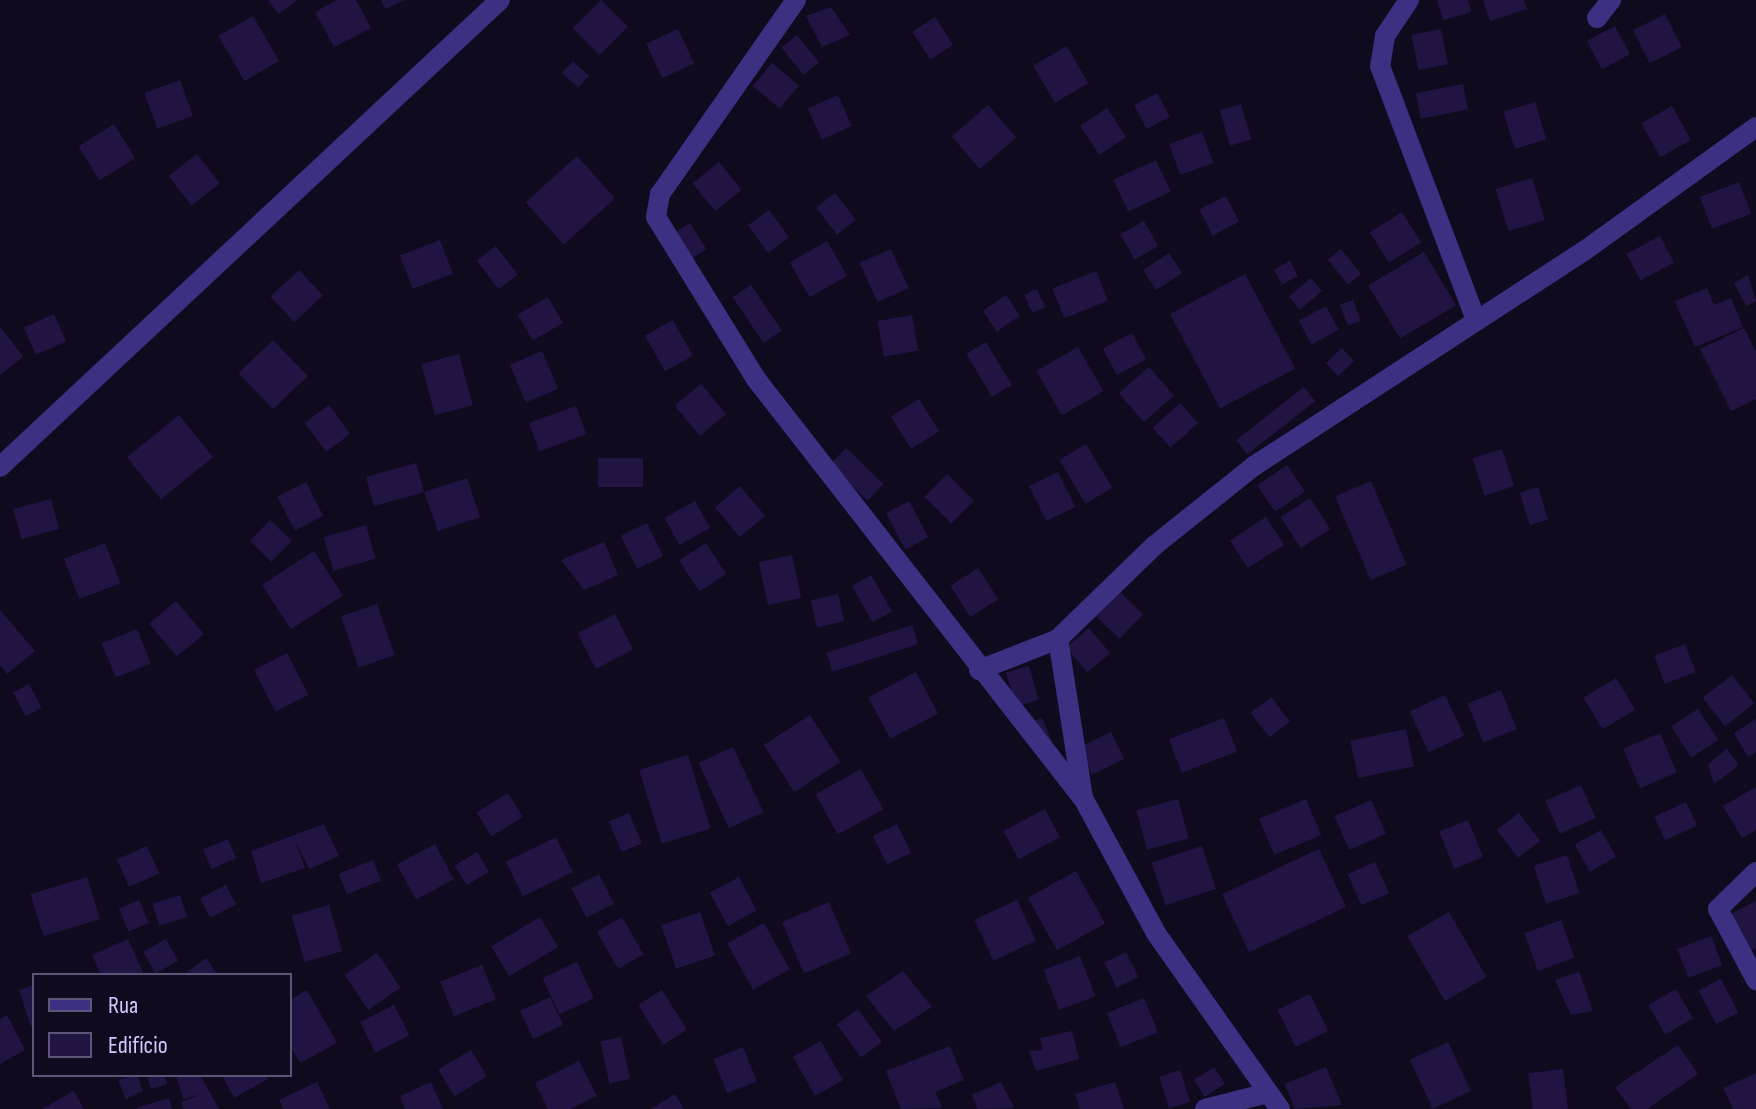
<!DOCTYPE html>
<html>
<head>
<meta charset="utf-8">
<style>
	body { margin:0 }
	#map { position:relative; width:1756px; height:1109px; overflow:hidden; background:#100a1f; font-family:"Sofia Sans Condensed",sans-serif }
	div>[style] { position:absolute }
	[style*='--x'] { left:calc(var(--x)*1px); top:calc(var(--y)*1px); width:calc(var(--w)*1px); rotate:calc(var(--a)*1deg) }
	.building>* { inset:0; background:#221442; transform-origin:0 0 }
	.minor>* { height:20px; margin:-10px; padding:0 10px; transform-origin:10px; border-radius:10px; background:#3c3083 }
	span { translate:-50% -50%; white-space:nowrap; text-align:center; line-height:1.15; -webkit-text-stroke:6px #100a1f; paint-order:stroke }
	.legend { position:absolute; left:32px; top:973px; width:260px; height:104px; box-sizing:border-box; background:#100a1f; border:2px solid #5e5679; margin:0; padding:10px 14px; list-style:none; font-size:24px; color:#d4c8ff }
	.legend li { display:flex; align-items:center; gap:16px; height:40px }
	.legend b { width:40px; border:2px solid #5e5679 }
</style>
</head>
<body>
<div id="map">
	<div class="building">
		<div style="clip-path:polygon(268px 0,298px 0,278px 14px)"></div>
		<div style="clip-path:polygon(337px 0,356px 0,371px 28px,334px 47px,315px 12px)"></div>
		<div style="clip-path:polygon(381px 0,405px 0,385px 9px)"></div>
		<div style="left:601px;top:0;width:38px;height:40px;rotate:45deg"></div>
		<div style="clip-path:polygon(1437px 0,1468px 0,1471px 12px,1443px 20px)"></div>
		<div style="clip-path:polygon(1483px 0,1524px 0,1527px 9px,1490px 21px)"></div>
		<div style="clip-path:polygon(831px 7px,850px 35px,822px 47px,806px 16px)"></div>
		<div style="left:1665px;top:14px;width:37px;height:36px;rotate:63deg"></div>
		<div style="left:253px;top:16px;width:52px;height:40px;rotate:60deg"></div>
		<div style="left:935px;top:17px;width:33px;height:27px;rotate:57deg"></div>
		<div style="left:1615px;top:26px;width:32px;height:32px;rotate:62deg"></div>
		<div style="left:678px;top:29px;width:38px;height:35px;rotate:65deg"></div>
		<div style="left:1441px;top:29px;width:36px;height:30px;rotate:79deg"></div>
		<div style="left:797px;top:35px;width:35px;height:20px;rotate:51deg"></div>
		<div style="left:1067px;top:46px;width:43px;height:39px;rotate:60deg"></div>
		<div style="left:573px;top:61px;width:22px;height:16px;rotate:43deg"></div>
		<div style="left:772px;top:63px;width:35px;height:30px;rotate:40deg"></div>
		<div style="left:180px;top:80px;width:38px;height:38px;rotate:70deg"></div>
		<div style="left:1463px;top:84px;width:26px;height:48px;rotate:79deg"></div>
		<div style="left:1157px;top:93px;width:27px;height:26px;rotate:62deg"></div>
		<div style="left:838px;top:95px;width:34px;height:33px;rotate:66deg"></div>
		<div style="left:1535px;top:102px;width:39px;height:33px;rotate:73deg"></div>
		<div style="left:1241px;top:104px;width:37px;height:22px;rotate:74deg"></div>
		<div style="left:988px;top:105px;width:43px;height:48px;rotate:49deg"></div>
		<div style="left:1672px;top:106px;width:39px;height:35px;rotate:61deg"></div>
		<div style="left:1107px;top:108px;width:35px;height:32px;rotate:57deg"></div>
		<div style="left:114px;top:124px;width:40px;height:42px;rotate:58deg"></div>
		<div style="left:1202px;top:132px;width:33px;height:35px;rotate:70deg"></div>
		<div style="left:197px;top:154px;width:37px;height:36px;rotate:52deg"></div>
		<div style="left:577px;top:156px;width:57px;height:69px;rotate:48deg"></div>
		<div style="left:1156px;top:160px;width:35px;height:47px;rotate:65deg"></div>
		<div style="left:719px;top:162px;width:36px;height:34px;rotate:51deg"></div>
		<div style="left:1532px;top:178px;width:44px;height:38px;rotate:73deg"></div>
		<div style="left:1739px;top:182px;width:34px;height:42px;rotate:69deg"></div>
		<div style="left:835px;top:193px;width:34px;height:24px;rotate:52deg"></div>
		<div style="left:1226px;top:196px;width:29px;height:30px;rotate:63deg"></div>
		<div style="left:769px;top:210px;width:34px;height:26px;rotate:54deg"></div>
		<div style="left:1402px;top:212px;width:36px;height:38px;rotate:58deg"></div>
		<div style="left:1144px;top:221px;width:29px;height:27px;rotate:61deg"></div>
		<div style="left:690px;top:223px;width:31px;height:22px;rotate:58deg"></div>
		<div style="left:1660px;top:236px;width:30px;height:38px;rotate:62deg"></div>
		<div style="left:440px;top:240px;width:36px;height:43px;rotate:69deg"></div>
		<div style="left:827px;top:241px;width:40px;height:43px;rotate:60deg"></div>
		<div style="left:496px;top:246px;width:36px;height:24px;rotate:53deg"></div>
		<div style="left:891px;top:249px;width:43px;height:34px;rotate:66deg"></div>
		<div style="left:1341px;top:249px;width:32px;height:17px;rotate:51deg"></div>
		<div style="left:1424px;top:252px;width:62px;height:65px;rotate:59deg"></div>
		<div style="left:1169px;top:253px;width:24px;height:31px;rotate:57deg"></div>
		<div style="left:1290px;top:261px;width:17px;height:18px;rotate:62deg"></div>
		<div style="left:299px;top:270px;width:35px;height:39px;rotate:47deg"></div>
		<div style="left:1096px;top:271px;width:32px;height:47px;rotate:68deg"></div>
		<div style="left:1245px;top:274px;width:107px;height:85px;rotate:62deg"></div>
		<div style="clip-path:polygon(1748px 275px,1756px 301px,1746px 306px,1734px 283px)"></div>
		<div style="left:1311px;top:278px;width:17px;height:29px;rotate:50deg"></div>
		<div style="left:751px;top:285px;width:55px;height:22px;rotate:56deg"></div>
		<div style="clip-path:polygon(1707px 288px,1714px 305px,1731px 298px,1743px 327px,1695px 347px,1675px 301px)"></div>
		<div style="left:1037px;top:289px;width:20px;height:14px;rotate:66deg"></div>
		<div style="left:1006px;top:295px;width:25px;height:28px;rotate:56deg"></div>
		<div style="left:548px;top:297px;width:30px;height:35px;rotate:60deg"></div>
		<div style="left:1353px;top:300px;width:22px;height:14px;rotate:69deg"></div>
		<div style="left:1326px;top:306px;width:27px;height:31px;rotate:62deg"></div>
		<div style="left:54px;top:314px;width:30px;height:33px;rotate:66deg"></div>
		<div style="left:912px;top:315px;width:36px;height:35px;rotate:80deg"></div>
		<div style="left:673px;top:320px;width:41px;height:32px;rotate:61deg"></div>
		<div style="clip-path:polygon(0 326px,23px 357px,0 375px)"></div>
		<div style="clip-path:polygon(1744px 328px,1756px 352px,1756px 399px,1731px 411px,1700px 349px)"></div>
		<div style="left:1132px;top:333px;width:30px;height:33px;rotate:62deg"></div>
		<div style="left:273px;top:340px;width:50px;height:48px;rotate:46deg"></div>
		<div style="left:986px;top:342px;width:50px;height:23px;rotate:59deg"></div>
		<div style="left:1078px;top:347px;width:51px;height:48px;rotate:60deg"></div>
		<div style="left:1342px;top:348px;width:18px;height:22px;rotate:47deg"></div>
		<div style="left:542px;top:351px;width:41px;height:35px;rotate:67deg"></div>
		<div style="left:459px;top:354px;width:53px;height:39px;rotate:75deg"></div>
		<div style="left:1149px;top:367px;width:38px;height:40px;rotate:49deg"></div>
		<div style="left:701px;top:384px;width:39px;height:34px;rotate:50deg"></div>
		<div style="left:1304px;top:387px;width:18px;height:86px;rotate:52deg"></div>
		<div style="left:919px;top:399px;width:38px;height:33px;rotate:58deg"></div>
		<div style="left:1180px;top:403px;width:27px;height:37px;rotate:48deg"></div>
		<div style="left:329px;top:405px;width:36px;height:30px;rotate:54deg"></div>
		<div style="left:576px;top:406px;width:30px;height:50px;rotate:70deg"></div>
		<div style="left:179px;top:415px;width:54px;height:67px;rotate:51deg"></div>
		<div style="left:1086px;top:444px;width:51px;height:31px;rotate:59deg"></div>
		<div style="left:846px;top:448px;width:52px;height:23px;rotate:44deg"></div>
		<div style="left:1502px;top:449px;width:39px;height:31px;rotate:72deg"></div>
		<div style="left:598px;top:458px;width:45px;height:29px"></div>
		<div style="clip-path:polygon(416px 463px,424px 492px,467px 478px,480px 517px,438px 531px,424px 492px,374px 506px,366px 477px)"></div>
		<div style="left:1287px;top:465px;width:32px;height:36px;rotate:56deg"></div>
		<div style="left:1058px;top:472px;width:39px;height:32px;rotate:64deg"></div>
		<div style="left:947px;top:474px;width:38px;height:32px;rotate:45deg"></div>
		<div style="left:1371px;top:481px;width:91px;height:39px;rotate:67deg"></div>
		<div style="left:306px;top:482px;width:38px;height:32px;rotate:63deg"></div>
		<div style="left:740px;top:486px;width:39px;height:33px;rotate:50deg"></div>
		<div style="left:1538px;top:487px;width:34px;height:19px;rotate:73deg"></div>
		<div style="left:1310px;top:498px;width:37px;height:35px;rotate:57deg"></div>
		<div style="left:51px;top:499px;width:31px;height:39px;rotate:75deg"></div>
		<div style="left:695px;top:501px;width:31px;height:35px;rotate:61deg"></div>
		<div style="left:909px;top:501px;width:41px;height:26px;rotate:62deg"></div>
		<div style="left:1266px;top:517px;width:33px;height:43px;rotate:57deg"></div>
		<div style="left:270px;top:520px;width:30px;height:29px;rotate:44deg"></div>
		<div style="left:647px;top:523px;width:37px;height:29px;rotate:64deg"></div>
		<div style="left:366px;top:525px;width:35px;height:44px;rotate:74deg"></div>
		<div style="clip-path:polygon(604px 542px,618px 575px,584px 590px,561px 560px)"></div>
		<div style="left:105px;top:543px;width:43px;height:44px;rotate:69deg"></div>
		<div style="left:706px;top:543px;width:37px;height:32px;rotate:57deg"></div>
		<div style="left:314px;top:551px;width:53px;height:62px;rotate:57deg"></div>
		<div style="left:792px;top:555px;width:44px;height:34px;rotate:78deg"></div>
		<div style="left:978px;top:568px;width:37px;height:33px;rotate:57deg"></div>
		<div style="left:871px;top:575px;width:42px;height:22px;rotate:60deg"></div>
		<div style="left:1120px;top:592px;width:32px;height:34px;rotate:44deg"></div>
		<div style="left:838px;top:594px;width:28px;height:28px;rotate:77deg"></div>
		<div style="left:176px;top:601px;width:43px;height:35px;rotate:50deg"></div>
		<div style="left:377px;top:604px;width:54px;height:38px;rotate:71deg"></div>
		<div style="clip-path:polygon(0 610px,35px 651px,7px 674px,0 665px)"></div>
		<div style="left:615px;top:614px;width:40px;height:42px;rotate:63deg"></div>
		<div style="left:912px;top:625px;width:20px;height:90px;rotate:72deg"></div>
		<div style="left:1089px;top:628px;width:33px;height:30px;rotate:50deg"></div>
		<div style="left:137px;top:629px;width:37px;height:38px;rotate:68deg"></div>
		<div style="left:1685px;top:644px;width:30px;height:33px;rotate:69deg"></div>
		<div style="left:287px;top:653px;width:47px;height:37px;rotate:63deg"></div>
		<div style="left:1029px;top:666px;width:35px;height:24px;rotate:74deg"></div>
		<div style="left:916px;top:672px;width:47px;height:54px;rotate:62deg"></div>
		<div style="left:1732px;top:675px;width:36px;height:37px;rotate:52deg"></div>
		<div style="left:1616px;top:678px;width:37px;height:38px;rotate:59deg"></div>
		<div style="left:29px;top:684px;width:27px;height:18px;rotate:62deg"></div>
		<div style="left:1501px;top:690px;width:42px;height:36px;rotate:68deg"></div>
		<div style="left:1445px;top:695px;width:45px;height:39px;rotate:65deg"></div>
		<div style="left:1271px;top:697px;width:31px;height:26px;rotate:52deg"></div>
		<div style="left:1698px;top:709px;width:37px;height:32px;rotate:57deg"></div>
		<div style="left:810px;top:715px;width:56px;height:55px;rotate:57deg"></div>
		<div style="clip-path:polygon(1042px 718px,1053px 744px,1033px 721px)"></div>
		<div style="left:1224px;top:718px;width:36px;height:59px;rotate:69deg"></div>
		<div style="clip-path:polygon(1756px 719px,1756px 752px,1748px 757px,1734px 733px)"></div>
		<div style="left:1406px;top:729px;width:38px;height:57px;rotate:78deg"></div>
		<div style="left:1111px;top:732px;width:30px;height:36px;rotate:64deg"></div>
		<div style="left:1660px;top:733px;width:43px;height:40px;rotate:67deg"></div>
		<div style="left:733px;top:747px;width:72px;height:38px;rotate:65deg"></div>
		<div style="clip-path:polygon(1727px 749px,1739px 765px,1714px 784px,1708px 764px)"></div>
		<div style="left:688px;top:755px;width:77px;height:51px;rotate:73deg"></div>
		<div style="left:861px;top:769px;width:46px;height:52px;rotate:61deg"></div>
		<div style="left:1581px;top:785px;width:36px;height:39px;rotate:66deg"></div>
		<div style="clip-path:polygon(1756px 787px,1756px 830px,1742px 838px,1723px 806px)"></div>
		<div style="left:508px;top:793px;width:28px;height:37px;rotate:58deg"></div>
		<div style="left:1178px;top:799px;width:41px;height:43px;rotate:75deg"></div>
		<div style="left:1306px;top:799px;width:39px;height:51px;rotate:67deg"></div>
		<div style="left:1371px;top:800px;width:37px;height:40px;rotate:66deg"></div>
		<div style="left:1686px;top:802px;width:26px;height:35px;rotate:65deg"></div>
		<div style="left:1045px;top:809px;width:32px;height:47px;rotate:62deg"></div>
		<div style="left:629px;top:813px;width:33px;height:22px;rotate:67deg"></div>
		<div style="left:1519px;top:813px;width:35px;height:28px;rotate:53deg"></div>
		<div style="left:1468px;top:820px;width:40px;height:31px;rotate:68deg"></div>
		<div style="clip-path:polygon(324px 824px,339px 856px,309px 869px,294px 837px,305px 868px,261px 883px,251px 851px)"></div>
		<div style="left:897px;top:824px;width:32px;height:27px;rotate:64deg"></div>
		<div style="left:1601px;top:830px;width:31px;height:30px;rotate:61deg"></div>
		<div style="left:556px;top:837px;width:39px;height:56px;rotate:64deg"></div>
		<div style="left:228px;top:839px;width:21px;height:27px;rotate:67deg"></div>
		<div style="left:435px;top:844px;width:40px;height:43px;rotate:62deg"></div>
		<div style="left:147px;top:846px;width:30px;height:33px;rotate:66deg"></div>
		<div style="left:1202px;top:846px;width:45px;height:53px;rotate:72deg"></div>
		<div style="left:1319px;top:849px;width:64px;height:107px;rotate:65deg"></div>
		<div style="left:477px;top:852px;width:23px;height:26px;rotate:59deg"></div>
		<div style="left:1567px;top:855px;width:40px;height:35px;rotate:72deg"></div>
		<div style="left:373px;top:860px;width:22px;height:37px;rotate:68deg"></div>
		<div style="left:1375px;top:862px;width:34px;height:30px;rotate:66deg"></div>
		<div style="left:1076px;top:871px;width:60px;height:55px;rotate:61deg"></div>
		<div style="left:599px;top:874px;width:33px;height:31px;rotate:63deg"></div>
		<div style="left:87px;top:877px;width:44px;height:59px;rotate:73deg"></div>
		<div style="left:739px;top:877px;width:38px;height:33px;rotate:62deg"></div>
		<div style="left:226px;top:885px;width:22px;height:29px;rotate:63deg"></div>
		<div style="left:180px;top:895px;width:23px;height:29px;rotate:72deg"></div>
		<div style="left:139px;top:900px;width:25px;height:22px;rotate:67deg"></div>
		<div style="left:1017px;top:900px;width:45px;height:47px;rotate:65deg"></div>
		<div style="clip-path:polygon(1756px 901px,1756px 948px,1746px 953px,1727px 916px)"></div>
		<div style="left:829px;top:902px;width:56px;height:51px;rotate:67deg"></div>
		<div style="left:329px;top:905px;width:48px;height:39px;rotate:74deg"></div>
		<div style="left:700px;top:912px;width:46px;height:41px;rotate:71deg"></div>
		<div style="left:1449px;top:912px;width:75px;height:48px;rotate:60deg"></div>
		<div style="left:540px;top:917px;width:35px;height:57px;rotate:59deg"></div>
		<div style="left:622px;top:917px;width:43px;height:29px;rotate:60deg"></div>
		<div style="left:1561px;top:920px;width:40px;height:39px;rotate:70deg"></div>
		<div style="left:764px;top:923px;width:53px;height:42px;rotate:61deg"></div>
		<div style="left:1711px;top:936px;width:31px;height:36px;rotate:69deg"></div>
		<div style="clip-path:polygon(128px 939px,144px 974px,101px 975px,92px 955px)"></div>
		<div style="left:166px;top:939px;width:25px;height:26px;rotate:61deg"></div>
		<div style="left:1126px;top:952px;width:28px;height:24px;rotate:64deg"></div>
		<div style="left:377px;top:953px;width:42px;height:39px;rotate:56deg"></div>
		<div style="left:1080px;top:956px;width:43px;height:39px;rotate:69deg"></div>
		<div style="clip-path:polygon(206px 958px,218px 975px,183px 975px)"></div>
		<div style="left:577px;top:962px;width:40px;height:38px;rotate:65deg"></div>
		<div style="left:482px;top:965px;width:37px;height:45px;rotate:68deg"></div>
		<div style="clip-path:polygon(903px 971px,932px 1007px,894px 1031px,866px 996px)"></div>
		<div style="clip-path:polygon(1579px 972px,1593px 1011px,1571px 1015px,1555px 980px)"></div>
		<div style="left:1721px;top:979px;width:38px;height:25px;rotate:63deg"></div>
		<div style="clip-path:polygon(34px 985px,34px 1026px,31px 1027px,19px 990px)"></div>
		<div style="left:1676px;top:989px;width:34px;height:32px;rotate:60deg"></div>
		<div style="clip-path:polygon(307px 990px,337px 1043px,300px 1063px,290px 1046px,290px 1000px)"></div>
		<div style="left:662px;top:990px;width:47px;height:28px;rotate:58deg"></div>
		<div style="left:1310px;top:994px;width:41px;height:36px;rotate:64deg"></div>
		<div style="left:550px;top:997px;width:31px;height:33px;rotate:65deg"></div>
		<div style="left:1144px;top:998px;width:37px;height:40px;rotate:68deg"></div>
		<div style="left:394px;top:1005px;width:34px;height:38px;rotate:63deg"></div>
		<div style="left:858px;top:1009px;width:41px;height:26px;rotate:54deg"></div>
		<div style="clip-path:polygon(7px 1015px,25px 1050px,0 1064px,0 1019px)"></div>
		<div style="clip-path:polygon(1072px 1031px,1079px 1059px,1036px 1071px,1029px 1051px,1043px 1050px,1040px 1038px)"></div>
		<div style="left:621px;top:1037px;width:43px;height:21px;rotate:78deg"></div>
		<div style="left:821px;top:1041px;width:45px;height:32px;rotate:61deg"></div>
		<div style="left:1448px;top:1042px;width:54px;height:42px;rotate:65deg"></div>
		<div style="clip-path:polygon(1678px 1045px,1698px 1074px,1647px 1109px,1631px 1109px,1615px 1087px)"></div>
		<div style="clip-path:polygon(950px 1046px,964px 1080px,935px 1092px,942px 1108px,901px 1109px,886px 1071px)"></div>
		<div style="left:743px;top:1047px;width:37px;height:32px;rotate:68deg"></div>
		<div style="left:471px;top:1050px;width:31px;height:38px;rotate:59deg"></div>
		<div style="clip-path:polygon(579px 1061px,597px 1096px,570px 1109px,548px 1109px,535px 1083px)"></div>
		<div style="left:1214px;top:1067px;width:20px;height:24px;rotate:57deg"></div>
		<div style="clip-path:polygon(1326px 1067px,1342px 1105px,1295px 1109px,1285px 1084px)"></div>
		<div style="left:1563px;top:1069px;width:40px;height:35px;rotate:83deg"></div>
		<div style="left:1180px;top:1070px;width:33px;height:22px;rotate:72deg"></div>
		<div style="clip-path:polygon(1756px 1073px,1756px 1109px,1733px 1109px,1723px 1088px)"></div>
		<div style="clip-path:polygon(137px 1075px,143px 1091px,126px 1099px,118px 1080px)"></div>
		<div style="clip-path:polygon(147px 1075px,165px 1075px,167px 1084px,151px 1089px)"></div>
		<div style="clip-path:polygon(176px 1075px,200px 1075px,219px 1109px,184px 1109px,181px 1102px,202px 1094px,183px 1099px)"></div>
		<div style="clip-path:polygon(222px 1075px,266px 1075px,268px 1079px,234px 1098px)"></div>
		<div style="clip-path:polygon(317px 1082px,330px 1109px,284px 1109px,279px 1100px)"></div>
		<div style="clip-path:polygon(431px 1082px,443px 1109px,405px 1109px,400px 1096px)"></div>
		<div style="clip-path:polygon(1001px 1082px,1014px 1108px,978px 1109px,972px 1095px)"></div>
		<div style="clip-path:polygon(1115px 1082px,1124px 1109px,1080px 1109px,1075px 1094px)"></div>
		<div style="clip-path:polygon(74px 1091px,84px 1109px,42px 1109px)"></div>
		<div style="clip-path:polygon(675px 1094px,684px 1109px,651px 1109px)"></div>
		<div style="clip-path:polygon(169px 1098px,172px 1109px,137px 1109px,137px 1108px)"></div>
	</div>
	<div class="minor">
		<div style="--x:796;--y:0;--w:237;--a:125"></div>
		<div style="--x:660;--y:194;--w:23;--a:100"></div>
		<div style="--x:656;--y:217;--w:190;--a:58.3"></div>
		<div style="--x:756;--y:379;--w:529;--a:52.07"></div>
		<div style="--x:1409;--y:0;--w:43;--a:123.7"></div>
		<div style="--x:1385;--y:36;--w:30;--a:99"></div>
		<div style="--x:1380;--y:66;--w:272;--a:69.3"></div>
		<div style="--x:1597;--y:18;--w:23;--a:-52"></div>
		<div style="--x:0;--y:467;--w:684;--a:-43.05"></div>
		<div style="--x:979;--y:670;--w:85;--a:-21.4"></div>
		<div style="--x:1756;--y:872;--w:53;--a:135.8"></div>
		<div style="--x:1718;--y:909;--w:81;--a:61.8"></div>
		<div style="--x:1205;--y:1109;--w:65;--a:-14.3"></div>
		<div style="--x:1280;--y:1109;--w:215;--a:-125.2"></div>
		<div style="--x:1156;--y:933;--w:153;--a:-118.4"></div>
		<div style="--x:1083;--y:798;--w:161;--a:-98.9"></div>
		<div style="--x:1058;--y:639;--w:135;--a:-44.1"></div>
		<div style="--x:1155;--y:545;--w:127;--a:-38.6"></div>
		<div style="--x:1254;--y:466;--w:394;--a:-33.1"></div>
		<div style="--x:1584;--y:251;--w:212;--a:-35.8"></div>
	</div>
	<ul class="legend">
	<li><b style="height:10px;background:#3c3083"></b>Rua</li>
	<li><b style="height:22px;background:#221442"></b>Edifício</li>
	</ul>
</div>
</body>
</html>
